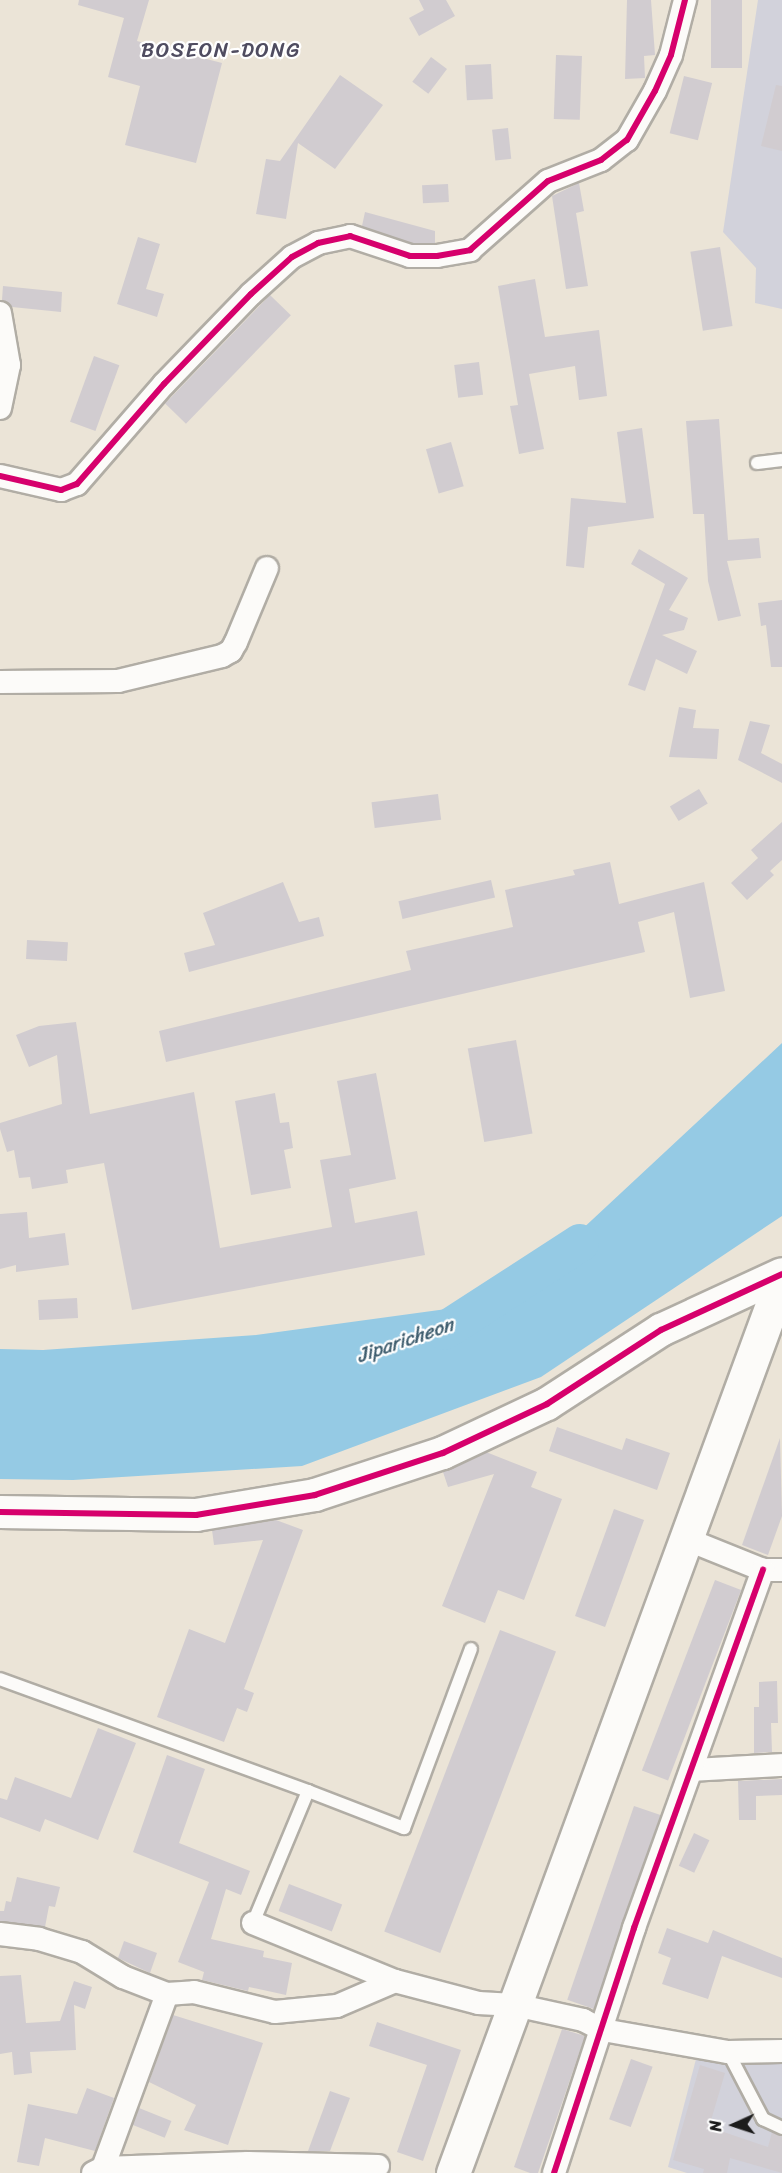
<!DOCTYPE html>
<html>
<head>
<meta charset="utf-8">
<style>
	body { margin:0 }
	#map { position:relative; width:782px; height:2173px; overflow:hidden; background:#ebe4d7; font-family:Sriracha,sans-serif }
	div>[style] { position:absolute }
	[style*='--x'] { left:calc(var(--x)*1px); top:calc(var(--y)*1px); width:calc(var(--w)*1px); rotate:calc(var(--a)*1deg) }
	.industrial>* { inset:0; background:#d2d2db }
	.water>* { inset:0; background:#95cae4 }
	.river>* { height:38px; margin:-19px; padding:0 19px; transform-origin:19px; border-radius:19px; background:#95cae4 }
	.building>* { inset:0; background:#d1ccd0; transform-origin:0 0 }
	.roads { filter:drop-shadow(2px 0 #b1ada5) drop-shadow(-2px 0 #b1ada5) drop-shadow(0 2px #b1ada5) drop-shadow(0 -2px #b1ada5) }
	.lane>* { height:12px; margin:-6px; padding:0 6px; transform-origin:6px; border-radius:6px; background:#fcfbf9 }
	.street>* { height:22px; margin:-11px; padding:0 11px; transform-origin:11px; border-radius:11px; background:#fcfbf9 }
	.secondary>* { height:32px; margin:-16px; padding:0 16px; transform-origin:16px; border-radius:16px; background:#fcfbf9 }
	.primary>* { height:33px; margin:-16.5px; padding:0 16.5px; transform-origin:16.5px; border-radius:16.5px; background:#fcfbf9 }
	.cycleway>* { height:6px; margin:-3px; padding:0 3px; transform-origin:3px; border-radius:3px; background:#d6006c }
	span { translate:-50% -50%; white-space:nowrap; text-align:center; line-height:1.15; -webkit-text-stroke:4.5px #fff; paint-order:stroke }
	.water-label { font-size:20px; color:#3e5d6e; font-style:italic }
	.quarter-label { font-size:21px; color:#4f4c60; letter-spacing:1.5px }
	.north { position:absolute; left:704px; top:2095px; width:60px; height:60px; -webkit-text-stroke:4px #fff; paint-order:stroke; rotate:267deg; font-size:16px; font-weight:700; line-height:24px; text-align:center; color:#1c1c1c }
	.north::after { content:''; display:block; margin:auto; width:21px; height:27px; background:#1c1c1c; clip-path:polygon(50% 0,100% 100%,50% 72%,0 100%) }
</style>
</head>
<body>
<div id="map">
	<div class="industrial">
		<div style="clip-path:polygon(758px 0,782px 0,782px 309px,755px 303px,756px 268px,723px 232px)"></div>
		<div style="clip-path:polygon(782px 2054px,782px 2173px,687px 2173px,668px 2167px,696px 2059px)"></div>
	</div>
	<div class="water">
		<div style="clip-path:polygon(782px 1043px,782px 1216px,541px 1377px,302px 1466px,73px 1480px,0 1479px,0 1349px,43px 1350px,256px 1335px,505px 1301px)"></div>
	</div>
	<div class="river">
		<div style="--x:444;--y:1331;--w:162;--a:-32.9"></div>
	</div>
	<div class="building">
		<div style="clip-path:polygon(79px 0,149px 0,137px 41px,222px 63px,196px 163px,125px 145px,140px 86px,108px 77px,124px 18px,78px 5px)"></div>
		<div style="clip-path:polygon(419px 0,446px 0,455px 16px,419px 36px,409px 18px,424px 10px)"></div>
		<div style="clip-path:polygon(627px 0,651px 0,655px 55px,644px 56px,645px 78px,625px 79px)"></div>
		<div style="left:711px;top:0;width:31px;height:68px"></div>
		<div style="left:556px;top:55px;width:26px;height:64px;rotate:2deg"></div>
		<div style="left:431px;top:57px;width:20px;height:31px;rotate:37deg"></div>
		<div style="left:491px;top:64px;width:35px;height:26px;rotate:87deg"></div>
		<div style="clip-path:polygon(340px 75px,383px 105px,335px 169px,298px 143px,286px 219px,256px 214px,266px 159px,280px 161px)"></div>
		<div style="left:684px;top:76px;width:29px;height:59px;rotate:14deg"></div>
		<div style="clip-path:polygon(776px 85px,782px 86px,782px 151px,761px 146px)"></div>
		<div style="left:508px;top:128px;width:31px;height:16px;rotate:84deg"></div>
		<div style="clip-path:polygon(579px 183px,584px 211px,576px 213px,588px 286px,566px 289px,552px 196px)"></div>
		<div style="left:448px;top:184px;width:18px;height:26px;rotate:87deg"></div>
		<div style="clip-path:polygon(365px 212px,435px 231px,435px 243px,412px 243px,362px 226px)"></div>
		<div style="clip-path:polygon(138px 237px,160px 244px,146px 289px,164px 294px,157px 317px,117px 304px)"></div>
		<div style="left:720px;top:247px;width:80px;height:30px;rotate:81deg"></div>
		<div style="clip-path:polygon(535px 279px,545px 337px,599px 330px,607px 396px,579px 400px,575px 366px,529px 374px,544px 449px,519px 454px,510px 406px,518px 405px,498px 286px)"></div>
		<div style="clip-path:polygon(3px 286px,62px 292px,61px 312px,12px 307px,2px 300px)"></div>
		<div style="left:270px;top:295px;width:29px;height:151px;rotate:44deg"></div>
		<div style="left:94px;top:356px;width:27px;height:70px;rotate:20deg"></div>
		<div style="left:479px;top:362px;width:33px;height:25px;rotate:83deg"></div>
		<div style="clip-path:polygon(719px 419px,728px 540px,759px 538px,761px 558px,727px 561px,741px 616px,718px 621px,708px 581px,704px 514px,693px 514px,686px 421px)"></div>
		<div style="clip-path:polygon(642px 428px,654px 518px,588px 527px,584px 568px,566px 566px,571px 498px,626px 503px,617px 432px)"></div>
		<div style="left:451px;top:442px;width:46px;height:26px;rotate:74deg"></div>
		<div style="clip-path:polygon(639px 549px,688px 578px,669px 610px,688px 618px,684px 630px,662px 635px,697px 651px,687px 674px,656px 659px,645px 691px,628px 685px,665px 584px,631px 564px)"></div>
		<div style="clip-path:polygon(782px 600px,782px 667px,771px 667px,766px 625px,761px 626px,758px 603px)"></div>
		<div style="clip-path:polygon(679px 707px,696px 710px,693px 728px,719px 729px,717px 759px,669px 757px)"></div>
		<div style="clip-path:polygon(750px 721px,770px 725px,761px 753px,782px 764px,782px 783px,738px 760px)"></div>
		<div style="left:699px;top:789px;width:17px;height:34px;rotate:59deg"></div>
		<div style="left:438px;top:794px;width:26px;height:67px;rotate:83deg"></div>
		<div style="clip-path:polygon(782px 822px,782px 860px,770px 871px,774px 875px,747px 900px,731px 883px,758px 858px,751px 850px)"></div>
		<div style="clip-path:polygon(610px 862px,619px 904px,704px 882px,725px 991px,690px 998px,674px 912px,638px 922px,645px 952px,166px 1062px,159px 1031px,411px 970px,406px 951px,513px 927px,505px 890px,575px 875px,573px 870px)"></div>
		<div style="left:491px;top:880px;width:18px;height:95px;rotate:77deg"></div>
		<div style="clip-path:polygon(283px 882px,299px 922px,319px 917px,324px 936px,189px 972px,184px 953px,215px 945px,203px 913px)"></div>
		<div style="left:27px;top:940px;width:41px;height:19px;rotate:3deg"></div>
		<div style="clip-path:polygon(76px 1022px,90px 1114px,194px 1092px,220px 1248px,332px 1227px,320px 1160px,351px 1155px,337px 1081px,376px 1073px,396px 1179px,349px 1189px,355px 1223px,417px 1211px,425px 1255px,132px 1310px,104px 1163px,66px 1170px,68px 1183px,32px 1189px,30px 1177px,19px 1178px,14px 1150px,7px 1152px,0 1129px,0 1123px,62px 1104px,57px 1055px,29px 1067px,16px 1035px,39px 1026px)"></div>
		<div style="left:516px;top:1040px;width:95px;height:49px;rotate:80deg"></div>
		<div style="clip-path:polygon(275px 1093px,280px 1123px,289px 1122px,293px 1148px,284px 1150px,291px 1188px,251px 1195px,235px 1101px)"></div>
		<div style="clip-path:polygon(27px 1212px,29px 1238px,65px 1233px,69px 1265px,16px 1272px,16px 1265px,0 1269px,0 1214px)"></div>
		<div style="left:77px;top:1298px;width:20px;height:39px;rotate:87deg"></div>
		<div style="clip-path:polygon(557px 1427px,622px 1450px,626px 1438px,670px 1453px,657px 1490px,549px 1451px)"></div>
		<div style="clip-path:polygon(780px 1438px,782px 1516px,768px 1555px,742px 1545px)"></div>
		<div style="clip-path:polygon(486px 1452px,537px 1472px,531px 1487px,562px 1499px,524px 1600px,498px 1590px,485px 1623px,442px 1606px,494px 1474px,448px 1487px,443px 1472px)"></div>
		<div style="left:614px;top:1509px;width:32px;height:114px;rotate:20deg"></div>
		<div style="clip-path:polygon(276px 1520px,303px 1530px,244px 1689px,254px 1693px,247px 1712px,237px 1708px,224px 1742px,157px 1717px,189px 1629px,225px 1643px,263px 1540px,214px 1545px,212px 1530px)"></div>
		<div style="left:715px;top:1580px;width:28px;height:204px;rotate:21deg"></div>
		<div style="left:500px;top:1630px;width:60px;height:323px;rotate:21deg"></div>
		<div style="clip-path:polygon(777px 1681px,778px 1723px,771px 1723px,772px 1752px,754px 1753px,754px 1707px,759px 1707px,759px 1682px)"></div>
		<div style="clip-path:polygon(98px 1728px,136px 1743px,98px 1840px,45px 1819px,40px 1832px,0 1817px,0 1798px,7px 1800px,15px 1777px,71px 1798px)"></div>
		<div style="clip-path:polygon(167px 1755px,205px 1769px,179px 1843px,250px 1871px,241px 1895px,226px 1889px,211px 1939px,264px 1951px,263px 1957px,292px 1963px,286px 1995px,249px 1987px,248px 1991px,202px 1980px,204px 1972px,178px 1962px,209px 1882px,133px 1852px)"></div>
		<div style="clip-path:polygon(782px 1779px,782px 1795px,756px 1796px,756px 1820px,739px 1820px,738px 1781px)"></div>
		<div style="left:634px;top:1806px;width:28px;height:205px;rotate:19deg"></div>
		<div style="left:694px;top:1833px;width:17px;height:36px;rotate:25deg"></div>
		<div style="clip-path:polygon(17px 1877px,60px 1887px,55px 1907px,49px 1906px,45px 1927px,0 1921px,0 1911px,4px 1911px,6px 1901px,11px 1902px)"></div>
		<div style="left:289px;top:1884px;width:57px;height:29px;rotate:21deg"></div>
		<div style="clip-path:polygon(667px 1928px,708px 1943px,713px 1930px,782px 1958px,782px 1978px,722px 1956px,708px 1999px,662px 1984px,671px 1958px,658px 1953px)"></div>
		<div style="clip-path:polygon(124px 1941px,157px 1953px,150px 1973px,118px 1958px)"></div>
		<div style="clip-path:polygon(21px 1975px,26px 2023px,60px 2021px,74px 1981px,92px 1987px,85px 2009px,74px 2005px,76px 2050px,30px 2052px,32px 2073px,14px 2075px,12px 2052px,0 2054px,0 1976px)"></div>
		<div style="clip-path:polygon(173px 2015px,263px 2043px,228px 2145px,184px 2130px,196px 2105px,149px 2082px)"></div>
		<div style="clip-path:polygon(377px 2022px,461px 2050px,423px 2161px,397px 2152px,427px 2065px,369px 2046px)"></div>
		<div style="clip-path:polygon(562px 2029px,585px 2036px,538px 2173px,530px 2173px,514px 2167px)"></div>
		<div style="left:631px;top:2059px;width:23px;height:64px;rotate:20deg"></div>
		<div style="clip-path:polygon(700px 2065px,725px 2073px,709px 2127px,768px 2147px,772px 2132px,782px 2136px,782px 2173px,730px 2158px,727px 2173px,703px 2173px,704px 2169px,673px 2160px)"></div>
		<div style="clip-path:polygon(87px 2088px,114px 2098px,95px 2151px,45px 2138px,39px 2166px,17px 2162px,28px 2104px,77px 2114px)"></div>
		<div style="clip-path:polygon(330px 2091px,350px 2098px,330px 2151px,308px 2151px)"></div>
		<div style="left:139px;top:2108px;width:35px;height:18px;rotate:22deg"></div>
	</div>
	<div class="roads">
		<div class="lane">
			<div style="--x:757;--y:463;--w:25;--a:-7"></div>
			<div style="--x:0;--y:1679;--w:328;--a:20"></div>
			<div style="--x:308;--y:1791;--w:143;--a:112.6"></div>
			<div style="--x:308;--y:1791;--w:103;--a:21.1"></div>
			<div style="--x:404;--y:1828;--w:191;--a:-69.5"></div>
			<div style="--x:728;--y:2052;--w:76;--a:62.4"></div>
			<div style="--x:763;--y:2119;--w:21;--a:25"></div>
		</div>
		<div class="street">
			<div style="--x:0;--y:313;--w:53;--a:80.2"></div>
			<div style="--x:9;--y:365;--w:44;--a:101.8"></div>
			<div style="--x:0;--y:476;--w:63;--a:12.9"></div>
			<div style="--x:61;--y:490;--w:17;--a:-21"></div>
			<div style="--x:77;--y:484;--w:133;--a:-49"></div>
			<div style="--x:164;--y:384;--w:125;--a:-46"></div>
			<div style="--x:251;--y:294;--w:55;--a:-42.1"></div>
			<div style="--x:292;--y:257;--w:30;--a:-28"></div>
			<div style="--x:318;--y:243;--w:33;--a:-12"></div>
			<div style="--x:350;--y:236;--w:63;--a:18.4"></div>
			<div style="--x:410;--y:256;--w:27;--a:0"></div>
			<div style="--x:437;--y:256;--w:34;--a:-10"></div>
			<div style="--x:470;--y:250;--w:104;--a:-41.5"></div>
			<div style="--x:548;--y:181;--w:57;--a:-21.6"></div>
			<div style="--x:601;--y:160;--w:33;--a:-38"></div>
			<div style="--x:627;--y:140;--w:56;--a:-60.3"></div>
			<div style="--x:655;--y:91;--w:39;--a:-66"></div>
			<div style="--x:671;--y:55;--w:57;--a:-75.7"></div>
			<div style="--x:0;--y:682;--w:118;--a:-0.5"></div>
			<div style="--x:118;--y:681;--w:107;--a:-13.5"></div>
			<div style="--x:222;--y:656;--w:10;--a:-29"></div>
			<div style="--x:231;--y:651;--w:10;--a:-61"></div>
			<div style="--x:236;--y:642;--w:80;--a:-67.3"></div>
			<div style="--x:686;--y:1539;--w:83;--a:21.9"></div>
			<div style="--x:763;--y:1570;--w:19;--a:0"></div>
			<div style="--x:692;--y:1770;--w:90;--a:-3.2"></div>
			<div style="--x:253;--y:1923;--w:153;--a:22.2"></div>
			<div style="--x:395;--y:1981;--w:86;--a:14.8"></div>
			<div style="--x:478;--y:2003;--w:37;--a:3"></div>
			<div style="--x:515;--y:2005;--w:70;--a:12.4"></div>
			<div style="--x:583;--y:2020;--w:22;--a:27"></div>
			<div style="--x:603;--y:2030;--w:127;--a:10"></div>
			<div style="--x:728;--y:2052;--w:54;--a:-1.1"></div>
			<div style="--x:0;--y:1934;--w:39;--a:7"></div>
			<div style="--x:39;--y:1939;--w:45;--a:16.8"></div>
			<div style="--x:82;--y:1952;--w:48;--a:31.4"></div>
			<div style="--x:123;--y:1977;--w:47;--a:21.1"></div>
			<div style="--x:167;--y:1994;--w:185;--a:110.2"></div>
			<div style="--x:167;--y:1994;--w:27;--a:-4"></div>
			<div style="--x:194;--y:1992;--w:83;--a:13.9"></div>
			<div style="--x:275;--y:2012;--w:62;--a:-5.5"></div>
			<div style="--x:337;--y:2006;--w:63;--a:-23.3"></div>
			<div style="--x:93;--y:2173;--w:11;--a:-27"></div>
			<div style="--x:103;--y:2168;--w:145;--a:-2"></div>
			<div style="--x:248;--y:2163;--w:130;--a:1.3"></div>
			<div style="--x:554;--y:2173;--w:258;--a:-71.9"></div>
			<div style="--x:634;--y:1928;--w:381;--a:-70.2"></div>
		</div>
		<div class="secondary">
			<div style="--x:0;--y:1512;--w:196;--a:0.9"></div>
			<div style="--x:196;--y:1515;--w:121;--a:-9.5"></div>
			<div style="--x:315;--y:1495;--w:135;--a:-18.2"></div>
			<div style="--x:443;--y:1453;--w:115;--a:-25.2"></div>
			<div style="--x:547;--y:1404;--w:136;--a:-33"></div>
			<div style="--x:661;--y:1330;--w:133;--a:-24.8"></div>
		</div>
		<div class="primary">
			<div style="--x:453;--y:2173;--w:954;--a:-69.82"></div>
		</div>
	</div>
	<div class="cycleway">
		<div style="--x:0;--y:476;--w:63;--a:12.9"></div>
		<div style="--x:61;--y:490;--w:17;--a:-21"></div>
		<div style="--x:77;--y:484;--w:133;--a:-49"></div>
		<div style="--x:164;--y:384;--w:125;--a:-46"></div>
		<div style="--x:251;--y:294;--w:55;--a:-42.1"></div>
		<div style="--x:292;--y:257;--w:30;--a:-28"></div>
		<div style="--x:318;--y:243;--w:33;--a:-12"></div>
		<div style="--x:350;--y:236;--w:63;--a:18.4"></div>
		<div style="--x:410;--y:256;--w:27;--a:0"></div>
		<div style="--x:437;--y:256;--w:34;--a:-10"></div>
		<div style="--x:470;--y:250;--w:104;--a:-41.5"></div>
		<div style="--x:548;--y:181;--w:57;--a:-21.6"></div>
		<div style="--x:601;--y:160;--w:33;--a:-38"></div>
		<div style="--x:627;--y:140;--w:56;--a:-60.3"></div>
		<div style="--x:655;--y:91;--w:39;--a:-66"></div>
		<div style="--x:671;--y:55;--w:57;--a:-75.7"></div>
		<div style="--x:0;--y:1512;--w:196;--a:0.9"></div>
		<div style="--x:196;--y:1515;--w:121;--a:-9.5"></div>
		<div style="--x:315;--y:1495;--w:135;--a:-18.2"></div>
		<div style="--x:443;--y:1453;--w:115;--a:-25.2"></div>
		<div style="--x:547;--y:1404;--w:136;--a:-33"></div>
		<div style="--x:661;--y:1330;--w:133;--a:-24.8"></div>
		<div style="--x:554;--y:2173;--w:258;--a:-71.9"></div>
		<div style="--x:634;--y:1928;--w:381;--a:-70.2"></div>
	</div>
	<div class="water-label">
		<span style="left:405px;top:1340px;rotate:-19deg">Jiparicheon</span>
	</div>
	<div class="quarter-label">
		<span style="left:221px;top:50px">BOSEON-DONG</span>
	</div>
	<div class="north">N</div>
</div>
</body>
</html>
